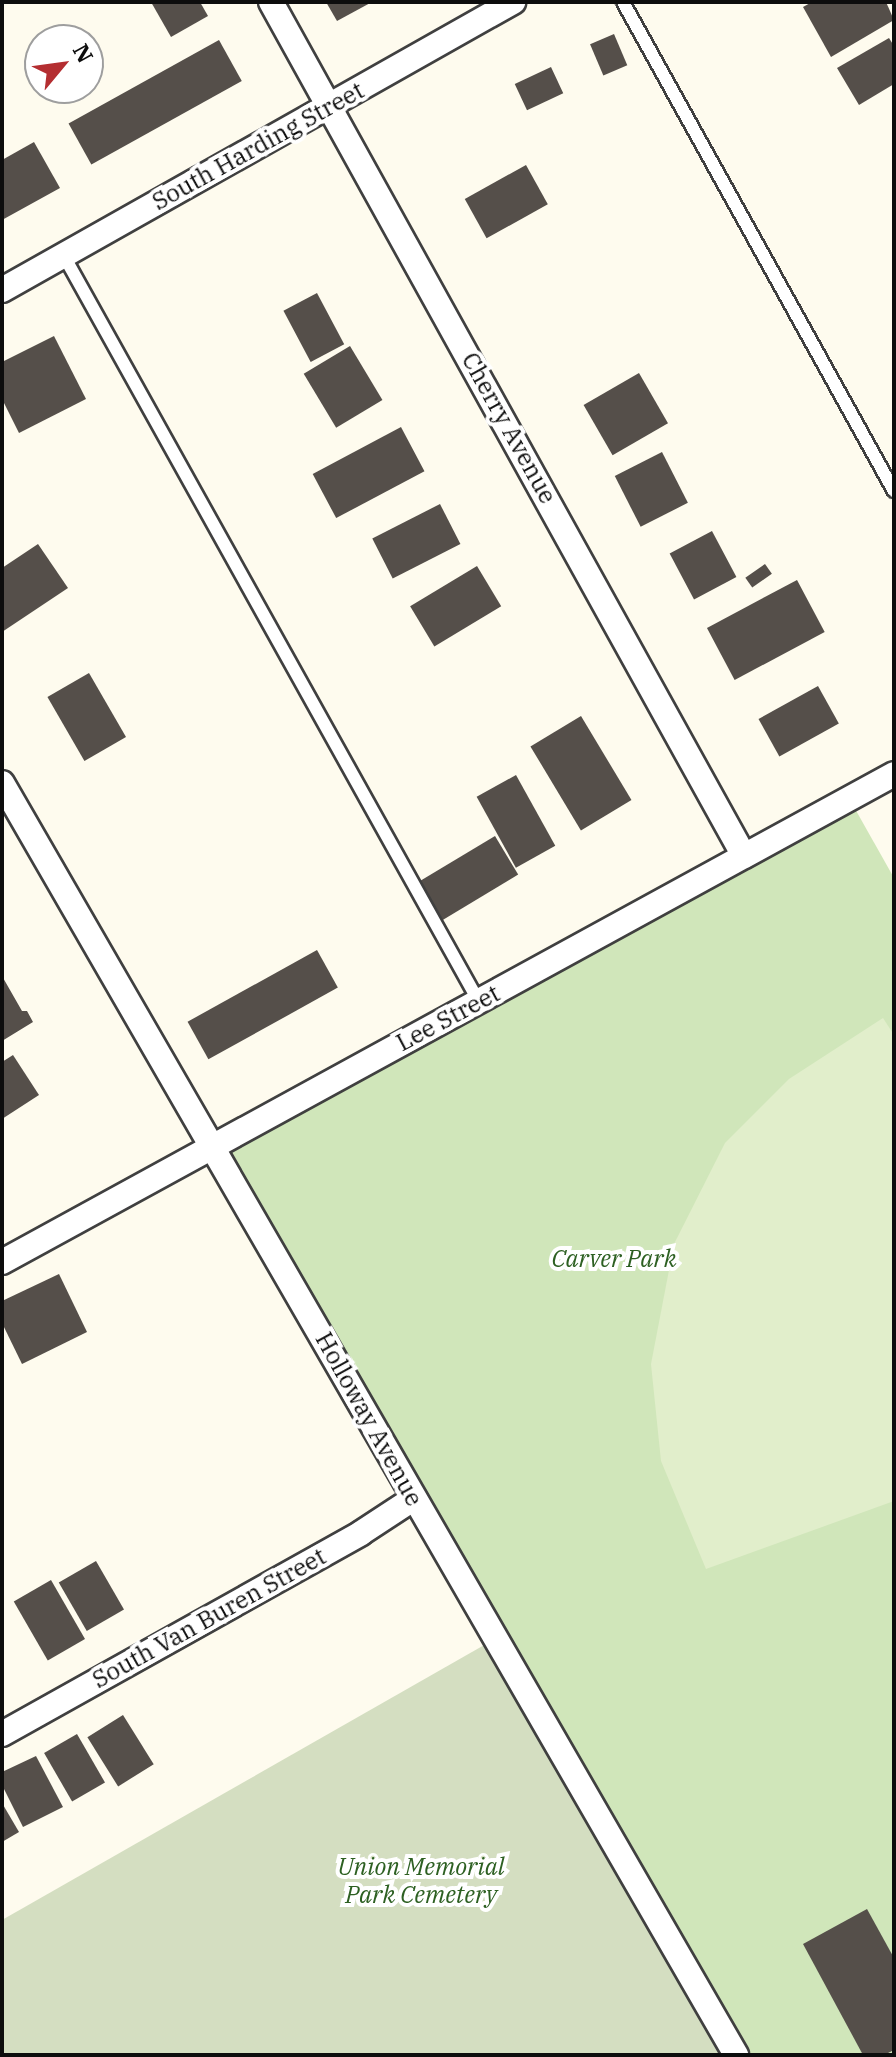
<!DOCTYPE html>
<html>
<head>
<meta charset="utf-8">
<style>
	body { margin:0 }
	#map { position:relative; width:896px; height:2057px; overflow:hidden; background:#fefbee; font-family:"IBM Plex Serif",serif }
	div>[style] { position:absolute }
	[style*='--x'] { left:calc(var(--x)*1px); top:calc(var(--y)*1px); width:calc(var(--w)*1px); rotate:calc(var(--a)*1deg) }
	.green>* { inset:0; background:#d0e6ba }
	.cemetery>* { inset:0; background:#d4dec1 }
	.pitch>* { inset:0; background:#e1eecb }
	.building>* { inset:0; background:#554f4a; transform-origin:0 0 }
	.roads { filter:drop-shadow(2px 0 #404040) drop-shadow(-2px 0 #404040) drop-shadow(0 2px #404040) drop-shadow(0 -2px #404040) }
	.service>* { height:12px; margin:-6px; padding:0 6px; transform-origin:6px; border-radius:6px; background:#fff }
	.minor>* { height:24px; margin:-12px; padding:0 12px; transform-origin:12px; border-radius:12px; background:#fff }
	span { translate:-50% -50%; white-space:nowrap; text-align:center; line-height:1.15; -webkit-text-stroke:8px #fff; paint-order:stroke }
	.street-label { font-size:24px; color:#0d0d0d }
	.park-label { font-size:24px; color:#2d6022; font-style:italic }
	.frame { position:absolute; inset:0; border:4px solid #0d0d0d; pointer-events:none }
	.north { position:absolute; left:24px; top:24px; width:80px; height:80px; box-sizing:border-box; background:#fff; border:2px solid #9e9e9e; border-radius:50%; rotate:61deg; font-size:22px; font-weight:700; line-height:32px; text-align:center; color:#0d0d0d }
	.north::after { content:''; display:block; margin:auto; width:28px; height:36px; background:#b42e31; clip-path:polygon(50% 0,100% 100%,50% 72%,0 100%) }
</style>
</head>
<body>
<div id="map">
	<div class="green">
		<div style="clip-path:polygon(854px 807px,894px 878px,894px 2055px,749px 2055px,230px 1153px)"></div>
	</div>
	<div class="cemetery">
		<div style="clip-path:polygon(486px 1644px,722px 2055px,2px 2055px,2px 1920px)"></div>
	</div>
	<div class="pitch">
		<div style="clip-path:polygon(883px 1018px,894px 1035px,894px 1501px,706px 1569px,661px 1461px,651px 1364px,674px 1244px,725px 1143px,789px 1079px)"></div>
	</div>
	<div class="building">
		<div style="clip-path:polygon(151px 2px,200px 2px,208px 16px,171px 37px)"></div>
		<div style="clip-path:polygon(326px 2px,372px 2px,337px 21px)"></div>
		<div style="clip-path:polygon(812px 2px,886px 2px,894px 20px,831px 57px,803px 7px)"></div>
		<div style="left:614px;top:34px;width:34px;height:26px;rotate:67deg"></div>
		<div style="clip-path:polygon(889px 38px,894px 46px,894px 84px,859px 105px,837px 68px)"></div>
		<div style="left:219px;top:40px;width:47px;height:172px;rotate:61deg"></div>
		<div style="left:551px;top:67px;width:29px;height:40px;rotate:65deg"></div>
		<div style="clip-path:polygon(34px 142px,60px 188px,2px 220px,2px 160px)"></div>
		<div style="left:526px;top:165px;width:45px;height:70px;rotate:61deg"></div>
		<div style="left:317px;top:293px;width:58px;height:38px;rotate:62deg"></div>
		<div style="clip-path:polygon(54px 336px,86px 399px,19px 433px,2px 399px,2px 362px)"></div>
		<div style="left:350px;top:346px;width:63px;height:54px;rotate:59deg"></div>
		<div style="left:639px;top:373px;width:58px;height:64px;rotate:60deg"></div>
		<div style="left:401px;top:427px;width:50px;height:100px;rotate:62deg"></div>
		<div style="left:662px;top:452px;width:57px;height:53px;rotate:63deg"></div>
		<div style="left:440px;top:504px;width:45px;height:76px;rotate:63deg"></div>
		<div style="left:712px;top:531px;width:52px;height:48px;rotate:62deg"></div>
		<div style="clip-path:polygon(38px 544px,68px 588px,2px 632px,2px 568px)"></div>
		<div style="left:765px;top:564px;width:12px;height:24px;rotate:55deg"></div>
		<div style="left:477px;top:566px;width:47px;height:78px;rotate:59deg"></div>
		<div style="left:797px;top:580px;width:59px;height:102px;rotate:62deg"></div>
		<div style="left:89px;top:673px;width:74px;height:48px;rotate:60deg"></div>
		<div style="left:818px;top:686px;width:43px;height:68px;rotate:61deg"></div>
		<div style="left:581px;top:716px;width:98px;height:59px;rotate:59deg"></div>
		<div style="left:516px;top:775px;width:81px;height:45px;rotate:61deg"></div>
		<div style="left:495px;top:836px;width:45px;height:88px;rotate:59deg"></div>
		<div style="left:317px;top:950px;width:43px;height:148px;rotate:61deg"></div>
		<div style="clip-path:polygon(2px 976px,22px 1011px,27px 1011px,33px 1022px,2px 1041px)"></div>
		<div style="clip-path:polygon(13px 1055px,39px 1095px,2px 1119px,2px 1062px)"></div>
		<div style="clip-path:polygon(59px 1274px,87px 1332px,22px 1364px,2px 1323px,2px 1301px)"></div>
		<div style="left:96px;top:1561px;width:56px;height:43px;rotate:60deg"></div>
		<div style="left:51px;top:1580px;width:68px;height:43px;rotate:60deg"></div>
		<div style="left:123px;top:1715px;width:58px;height:42px;rotate:58deg"></div>
		<div style="left:77px;top:1734px;width:56px;height:38px;rotate:60deg"></div>
		<div style="clip-path:polygon(36px 1756px,63px 1807px,23px 1827px,2px 1785px,2px 1772px)"></div>
		<div style="clip-path:polygon(2px 1803px,19px 1832px,2px 1842px)"></div>
		<div style="clip-path:polygon(867px 1909px,894px 1958px,894px 2050px,884px 2055px,863px 2055px,803px 1944px)"></div>
	</div>
	<div class="roads">
		<div class="service">
			<div style="--x:623;--y:2;--w:559;--a:61.01"></div>
			<div style="--x:64;--y:256;--w:854;--a:60.91"></div>
		</div>
		<div class="minor">
			<div style="--x:271;--y:2;--w:976;--a:61.02"></div>
			<div style="--x:2;--y:290;--w:587;--a:-29.41"></div>
			<div style="--x:2;--y:783;--w:1469;--a:60.01"></div>
			<div style="--x:2;--y:1262;--w:1017;--a:-28.68"></div>
			<div style="--x:2;--y:1734;--w:411;--a:-29.2"></div>
			<div style="--x:361;--y:1533;--w:62;--a:-33.2"></div>
		</div>
	</div>
	<div class="street-label">
		<span style="left:258px;top:146px;rotate:-29deg">South Harding Street</span>
		<span style="left:509px;top:428px;rotate:61deg">Cherry Avenue</span>
		<span style="left:448px;top:1018px;rotate:-28deg">Lee Street</span>
		<span style="left:369px;top:1419px;rotate:61deg">Holloway Avenue</span>
		<span style="left:209px;top:1618px;rotate:-29deg">South Van Buren Street</span>
	</div>
	<div class="park-label">
		<span style="left:614px;top:1259px">Carver Park</span>
		<span style="left:421px;top:1881px">Union Memorial<br>Park Cemetery</span>
	</div>
	<div class="frame"></div>
	<div class="north">N</div>
</div>
</body>
</html>
